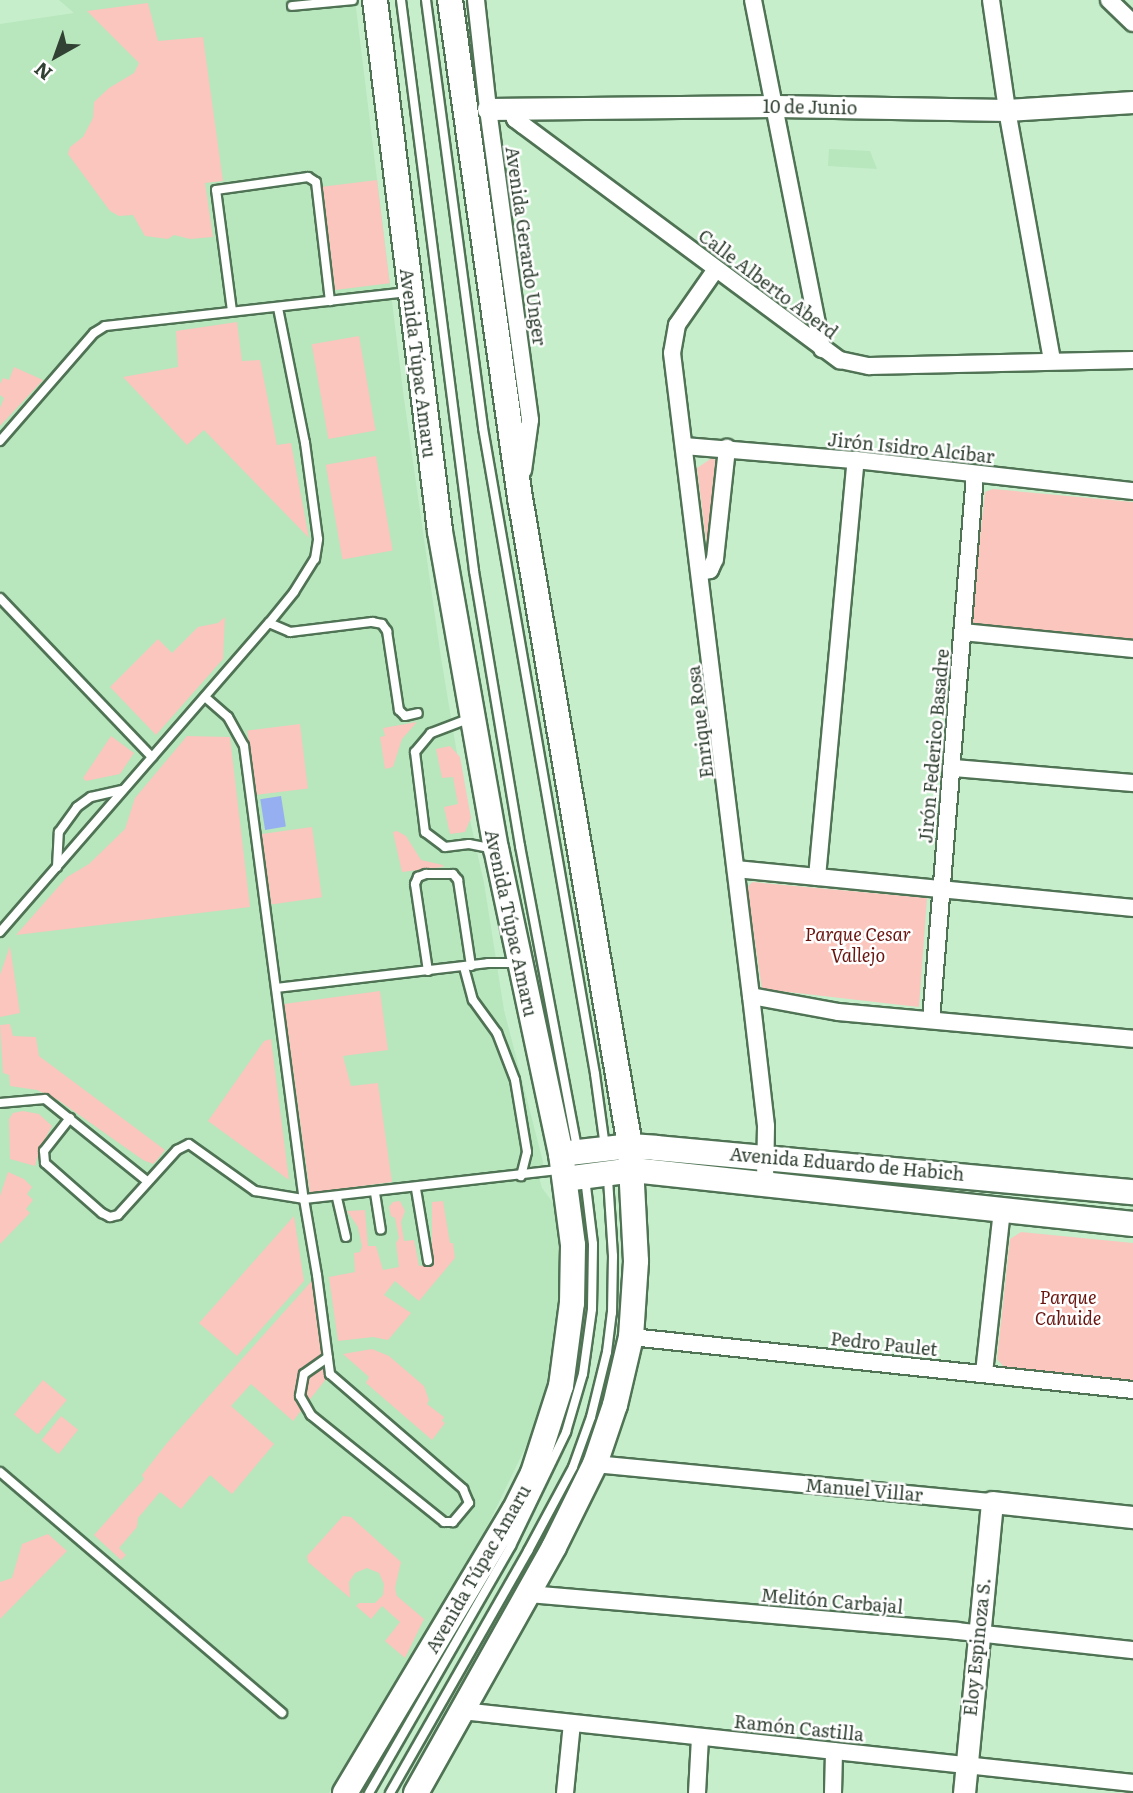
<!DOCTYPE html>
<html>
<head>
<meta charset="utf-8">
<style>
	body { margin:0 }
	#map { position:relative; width:1133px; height:1793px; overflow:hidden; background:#c6eecb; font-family:Literata,serif }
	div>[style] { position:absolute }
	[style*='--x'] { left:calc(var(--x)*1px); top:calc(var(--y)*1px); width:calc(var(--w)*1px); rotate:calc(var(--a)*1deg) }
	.built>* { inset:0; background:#b8e6bd }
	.green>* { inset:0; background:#fac6be; transform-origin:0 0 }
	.water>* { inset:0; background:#96aff1; transform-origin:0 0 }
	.roads { filter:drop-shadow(2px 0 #4f7354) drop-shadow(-2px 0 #4f7354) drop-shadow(0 2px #4f7354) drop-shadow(0 -2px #4f7354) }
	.lane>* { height:8px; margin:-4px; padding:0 4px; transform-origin:4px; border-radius:4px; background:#fff }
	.street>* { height:16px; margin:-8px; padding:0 8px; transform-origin:8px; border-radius:8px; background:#fff }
	.secondary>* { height:21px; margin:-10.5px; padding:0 10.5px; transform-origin:10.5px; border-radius:10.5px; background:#fff }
	.primary>* { height:24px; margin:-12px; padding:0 12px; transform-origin:12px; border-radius:12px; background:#fff }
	span { translate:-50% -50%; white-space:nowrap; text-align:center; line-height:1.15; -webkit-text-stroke:5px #fff; paint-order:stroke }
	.street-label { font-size:18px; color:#314133 }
	.park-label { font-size:18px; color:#681510; font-style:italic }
	.north { position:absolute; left:21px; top:21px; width:70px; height:70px; -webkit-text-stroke:5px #fff; paint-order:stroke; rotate:220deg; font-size:19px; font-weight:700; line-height:28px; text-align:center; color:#314133 }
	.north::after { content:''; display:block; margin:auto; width:24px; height:32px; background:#314133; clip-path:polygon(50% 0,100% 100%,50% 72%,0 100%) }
</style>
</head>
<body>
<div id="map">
	<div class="built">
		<div style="clip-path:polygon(59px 0,355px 0,404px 399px,441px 658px,463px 789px,484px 883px,504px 1010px,543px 1162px,542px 1168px,537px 1170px,542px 1188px,554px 1204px,556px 1214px,561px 1291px,546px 1387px,528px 1442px,473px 1556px,329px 1793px,0 1793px,0 24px,74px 13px)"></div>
		<div style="clip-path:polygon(829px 149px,870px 151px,877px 169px,828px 166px)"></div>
	</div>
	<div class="green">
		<div style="clip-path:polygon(148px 3px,158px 41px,203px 37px,223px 181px,205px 183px,213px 237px,190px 239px,174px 235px,168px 239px,145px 236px,133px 215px,119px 216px,110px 211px,68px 154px,70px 147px,83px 137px,93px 118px,94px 102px,109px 88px,134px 73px,139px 63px,87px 11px)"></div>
		<div style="left:377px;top:180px;width:104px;height:55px;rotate:83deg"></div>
		<div style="clip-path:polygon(237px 322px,242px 361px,260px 360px,277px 445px,291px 443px,309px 538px,204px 430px,187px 445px,123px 377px,178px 367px,176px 331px)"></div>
		<div style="left:359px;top:336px;width:96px;height:48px;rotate:80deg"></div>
		<div style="clip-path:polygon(14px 367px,43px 380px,0 426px,0 408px,4px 398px,0 395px,0 384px,3px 378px,9px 380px)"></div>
		<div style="left:376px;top:456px;width:96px;height:51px;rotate:80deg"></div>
		<div style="clip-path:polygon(712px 458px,718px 462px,707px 547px,697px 468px)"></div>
		<div style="clip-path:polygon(993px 489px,1133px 502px,1133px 642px,975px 624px,971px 620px,985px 492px)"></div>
		<div style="clip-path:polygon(225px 617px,223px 659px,156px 735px,110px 687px,158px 639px,172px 653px,198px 627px,218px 623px)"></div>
		<div style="clip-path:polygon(417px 722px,402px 739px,393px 767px,385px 769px,380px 737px,385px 736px,383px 728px)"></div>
		<div style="left:300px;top:724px;width:65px;height:53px;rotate:83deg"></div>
		<div style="clip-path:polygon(111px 736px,134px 753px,120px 774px,86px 781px,83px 778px)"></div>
		<div style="clip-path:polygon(187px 736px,230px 737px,250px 907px,16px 935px,67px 877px,89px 864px,125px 829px,135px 798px)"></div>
		<div style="clip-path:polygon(450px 746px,460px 757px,471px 818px,465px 832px,450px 834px,444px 807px,458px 804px,453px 777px,442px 778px,436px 749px)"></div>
		<div style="left:312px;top:827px;width:71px;height:51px;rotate:82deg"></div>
		<div style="clip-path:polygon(397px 831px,406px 836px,421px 860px,443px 865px,443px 867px,402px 872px,393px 832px)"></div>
		<div style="clip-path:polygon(752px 882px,927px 898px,919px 1007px,762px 989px,747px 888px)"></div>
		<div style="clip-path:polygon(10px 946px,20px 1013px,0 1017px,0 975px)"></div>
		<div style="clip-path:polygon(380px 991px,388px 1050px,343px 1056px,351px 1086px,378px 1083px,392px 1182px,310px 1193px,284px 1004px)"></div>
		<div style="clip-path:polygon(10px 1024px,13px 1036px,36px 1037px,39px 1056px,165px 1150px,156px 1161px,153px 1164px,143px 1160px,58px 1100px,37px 1090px,10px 1086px,9px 1075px,3px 1073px,0 1025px)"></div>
		<div style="clip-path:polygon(271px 1039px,289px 1180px,208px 1121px,264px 1041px)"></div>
		<div style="clip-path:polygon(23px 1111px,39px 1114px,52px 1126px,40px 1148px,35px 1166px,10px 1159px,9px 1119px,13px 1113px)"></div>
		<div style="clip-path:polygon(8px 1172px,24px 1179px,32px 1187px,27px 1194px,33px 1200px,26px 1209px,30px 1213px,0 1244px,0 1196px)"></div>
		<div style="clip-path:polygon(400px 1201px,405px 1211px,401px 1222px,404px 1241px,414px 1240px,419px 1266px,432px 1264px,432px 1202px,443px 1201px,450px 1243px,453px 1243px,455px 1258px,419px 1301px,395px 1281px,384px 1295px,411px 1313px,388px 1340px,373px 1337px,338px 1341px,329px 1277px,355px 1272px,354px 1253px,360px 1252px,362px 1246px,358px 1227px,347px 1211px,365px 1210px,368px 1246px,376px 1246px,383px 1270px,399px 1267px,396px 1243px,399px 1238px,395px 1218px,391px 1216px,389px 1207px,393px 1202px)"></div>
		<div style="clip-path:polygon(294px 1216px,304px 1281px,237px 1356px,199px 1323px)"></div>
		<div style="clip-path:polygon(1021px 1232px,1133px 1243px,1133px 1381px,1004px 1367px,997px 1359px,1010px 1239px)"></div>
		<div style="clip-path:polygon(317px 1275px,330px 1374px,293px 1421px,251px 1384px,231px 1406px,274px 1444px,232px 1494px,210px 1475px,181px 1509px,160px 1492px,138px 1518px,137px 1527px,119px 1548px,126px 1555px,121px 1560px,94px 1535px,144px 1479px,142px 1475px,167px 1443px)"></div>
		<div style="clip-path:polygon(372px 1349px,389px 1356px,424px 1386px,429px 1400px,427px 1404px,444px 1417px,442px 1421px,445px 1423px,432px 1440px,366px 1383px,369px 1377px,343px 1354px)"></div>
		<div style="left:43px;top:1380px;width:31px;height:45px;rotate:40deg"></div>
		<div style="left:61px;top:1416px;width:22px;height:31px;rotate:39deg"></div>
		<div style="clip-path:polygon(343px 1516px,351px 1517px,401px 1562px,395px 1588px,397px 1596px,424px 1619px,405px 1658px,385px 1641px,400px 1622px,382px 1606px,371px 1619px,356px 1606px,359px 1603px,375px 1603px,383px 1595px,384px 1584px,379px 1573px,367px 1568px,355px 1573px,349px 1582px,350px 1598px,308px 1562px,307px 1556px)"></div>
		<div style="clip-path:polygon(48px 1534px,67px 1551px,0 1619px,0 1582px,12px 1578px,22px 1544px)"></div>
	</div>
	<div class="water">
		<div style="left:281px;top:796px;width:31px;height:21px;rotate:81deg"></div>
	</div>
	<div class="roads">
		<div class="lane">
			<div style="--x:401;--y:0;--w:576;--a:82.71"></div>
			<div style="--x:474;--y:571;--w:279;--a:80.5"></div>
			<div style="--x:520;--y:846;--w:308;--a:79.3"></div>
			<div style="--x:426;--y:0;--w:432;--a:82.4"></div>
			<div style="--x:483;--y:428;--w:656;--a:80.16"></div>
			<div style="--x:595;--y:1074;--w:74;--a:82.2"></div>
			<div style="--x:292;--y:6;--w:61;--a:-5.6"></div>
			<div style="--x:232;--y:311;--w:122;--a:-97.5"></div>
			<div style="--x:216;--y:190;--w:93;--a:-8"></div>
			<div style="--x:308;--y:177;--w:9;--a:32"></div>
			<div style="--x:316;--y:182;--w:120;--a:83.3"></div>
			<div style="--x:0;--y:441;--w:143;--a:-49"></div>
			<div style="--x:94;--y:333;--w:13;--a:-32"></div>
			<div style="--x:105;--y:326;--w:303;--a:-6.4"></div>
			<div style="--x:0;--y:598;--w:220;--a:46.3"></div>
			<div style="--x:269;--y:623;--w:23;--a:23"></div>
			<div style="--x:290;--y:632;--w:83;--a:-7"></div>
			<div style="--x:372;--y:622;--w:10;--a:11"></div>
			<div style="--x:382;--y:624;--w:9;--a:54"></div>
			<div style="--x:387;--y:631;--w:80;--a:81.4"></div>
			<div style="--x:399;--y:710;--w:8;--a:45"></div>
			<div style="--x:405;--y:716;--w:13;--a:-13"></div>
			<div style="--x:205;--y:697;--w:30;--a:41"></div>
			<div style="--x:228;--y:717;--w:33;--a:61"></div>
			<div style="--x:244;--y:746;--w:457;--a:82.5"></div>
			<div style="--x:304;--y:1199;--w:77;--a:80.3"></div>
			<div style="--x:317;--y:1275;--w:100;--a:82.5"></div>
			<div style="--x:330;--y:1374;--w:176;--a:40.8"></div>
			<div style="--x:463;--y:1489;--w:15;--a:67"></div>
			<div style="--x:469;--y:1503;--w:25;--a:130"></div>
			<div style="--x:453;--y:1522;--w:9;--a:180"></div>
			<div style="--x:444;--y:1522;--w:171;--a:-141.2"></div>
			<div style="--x:311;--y:1415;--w:22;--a:-120"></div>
			<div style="--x:300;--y:1396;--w:22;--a:-80"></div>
			<div style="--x:304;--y:1374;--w:29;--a:-35"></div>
			<div style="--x:468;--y:719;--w:40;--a:159"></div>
			<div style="--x:431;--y:733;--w:25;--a:130"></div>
			<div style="--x:415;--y:752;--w:81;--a:82.9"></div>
			<div style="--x:425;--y:832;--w:25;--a:37"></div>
			<div style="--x:445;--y:847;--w:24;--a:-7"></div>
			<div style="--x:469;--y:844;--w:21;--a:11"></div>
			<div style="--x:57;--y:867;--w:35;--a:-87"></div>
			<div style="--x:59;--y:832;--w:31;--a:-54"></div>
			<div style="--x:77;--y:807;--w:17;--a:-36"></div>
			<div style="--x:91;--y:797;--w:32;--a:-13"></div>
			<div style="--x:0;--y:932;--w:410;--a:-49"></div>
			<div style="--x:269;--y:623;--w:40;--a:-51"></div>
			<div style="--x:294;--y:592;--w:39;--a:-58"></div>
			<div style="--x:315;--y:559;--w:20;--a:-81"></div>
			<div style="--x:318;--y:539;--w:97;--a:-97.7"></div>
			<div style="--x:305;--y:443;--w:138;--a:-101.3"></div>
			<div style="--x:464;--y:967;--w:34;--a:75"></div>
			<div style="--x:473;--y:1000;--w:41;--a:54"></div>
			<div style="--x:497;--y:1033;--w:50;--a:69"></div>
			<div style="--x:515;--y:1080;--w:73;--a:80.5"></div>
			<div style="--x:527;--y:1152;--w:25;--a:104"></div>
			<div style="--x:428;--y:971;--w:88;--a:-98.5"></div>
			<div style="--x:415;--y:884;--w:8;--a:-67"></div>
			<div style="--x:418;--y:877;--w:9;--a:-21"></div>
			<div style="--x:426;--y:874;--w:27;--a:0"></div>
			<div style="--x:453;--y:874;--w:8;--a:50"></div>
			<div style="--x:458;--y:880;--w:87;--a:81.4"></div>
			<div style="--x:276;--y:988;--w:213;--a:-6.7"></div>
			<div style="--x:488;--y:963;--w:29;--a:0"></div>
			<div style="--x:0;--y:1103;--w:45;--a:-5.1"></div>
			<div style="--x:45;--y:1099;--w:131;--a:38.8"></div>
			<div style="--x:70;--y:1118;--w:42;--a:128.2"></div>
			<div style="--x:44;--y:1151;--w:12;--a:85"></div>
			<div style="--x:45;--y:1163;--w:76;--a:41.3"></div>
			<div style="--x:102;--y:1213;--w:9;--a:27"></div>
			<div style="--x:110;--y:1217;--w:8;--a:-14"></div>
			<div style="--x:118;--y:1215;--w:88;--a:-47.8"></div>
			<div style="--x:177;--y:1150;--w:13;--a:-27"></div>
			<div style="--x:189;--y:1144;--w:81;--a:35.5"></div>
			<div style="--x:255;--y:1191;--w:50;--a:9.3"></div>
			<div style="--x:304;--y:1199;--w:258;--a:-6.5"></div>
			<div style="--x:416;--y:1189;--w:73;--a:80.5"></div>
			<div style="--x:375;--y:1193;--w:37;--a:81"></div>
			<div style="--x:337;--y:1198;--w:40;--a:77"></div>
			<div style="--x:0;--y:1472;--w:371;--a:40.5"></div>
			<div style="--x:369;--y:1793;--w:285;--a:-60.1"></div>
			<div style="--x:511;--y:1546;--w:127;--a:-64.2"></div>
			<div style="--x:566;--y:1432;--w:60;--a:-73.7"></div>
			<div style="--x:583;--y:1374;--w:66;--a:-82.1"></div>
			<div style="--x:592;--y:1309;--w:65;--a:-89.1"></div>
			<div style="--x:593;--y:1244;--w:66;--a:-96.9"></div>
			<div style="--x:390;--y:1793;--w:279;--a:-60.3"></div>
			<div style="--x:528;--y:1551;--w:95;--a:-61.8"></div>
			<div style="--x:573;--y:1467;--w:53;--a:-70.2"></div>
			<div style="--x:591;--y:1417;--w:67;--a:-76.2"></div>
			<div style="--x:607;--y:1352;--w:39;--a:-83"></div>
			<div style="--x:612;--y:1313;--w:57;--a:-89"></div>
			<div style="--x:613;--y:1256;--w:78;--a:-93.7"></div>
		</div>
		<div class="street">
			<div style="--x:476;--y:0;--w:110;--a:83.7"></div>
			<div style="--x:488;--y:109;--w:314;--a:82.3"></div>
			<div style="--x:530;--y:420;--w:51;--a:97.8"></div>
			<div style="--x:753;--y:0;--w:356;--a:78.8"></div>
			<div style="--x:991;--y:0;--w:111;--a:81.7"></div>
			<div style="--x:1007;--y:110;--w:254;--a:79.8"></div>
			<div style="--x:1109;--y:0;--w:33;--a:44"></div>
			<div style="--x:511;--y:108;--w:12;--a:70"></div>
			<div style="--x:515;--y:119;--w:10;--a:37"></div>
			<div style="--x:523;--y:125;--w:395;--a:36.6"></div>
			<div style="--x:840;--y:360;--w:30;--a:12"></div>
			<div style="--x:869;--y:366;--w:264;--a:-1.3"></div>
			<div style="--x:716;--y:269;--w:68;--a:124.9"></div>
			<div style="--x:677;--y:325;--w:28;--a:100"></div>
			<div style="--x:672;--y:353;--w:648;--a:83"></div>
			<div style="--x:751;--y:996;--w:131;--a:83.4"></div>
			<div style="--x:766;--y:1126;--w:58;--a:91"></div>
			<div style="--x:684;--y:446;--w:173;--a:4.7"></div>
			<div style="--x:856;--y:460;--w:279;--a:6.4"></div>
			<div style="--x:700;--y:572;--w:10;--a:-11"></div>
			<div style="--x:710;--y:570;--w:12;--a:-66"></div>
			<div style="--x:715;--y:559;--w:112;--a:-83.8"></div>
			<div style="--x:963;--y:632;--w:171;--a:5.7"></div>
			<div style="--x:953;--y:768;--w:181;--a:4.8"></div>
			<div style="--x:736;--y:869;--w:399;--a:5.6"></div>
			<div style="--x:817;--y:877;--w:419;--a:-84.7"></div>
			<div style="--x:751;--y:996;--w:88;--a:10.4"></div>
			<div style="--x:838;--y:1012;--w:296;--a:5.2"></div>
			<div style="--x:931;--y:1020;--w:548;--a:-85.39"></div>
			<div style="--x:631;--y:1337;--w:505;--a:6.03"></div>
			<div style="--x:984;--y:1373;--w:164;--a:-83.7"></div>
			<div style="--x:595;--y:1464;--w:399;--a:5.5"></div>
			<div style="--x:528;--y:1594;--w:431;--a:4.9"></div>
			<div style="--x:957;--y:1631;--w:177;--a:6.2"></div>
			<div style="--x:462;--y:1711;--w:675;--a:6.12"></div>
			<div style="--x:565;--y:1793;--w:70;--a:-84.3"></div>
			<div style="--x:697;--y:1793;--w:56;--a:-86.9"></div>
			<div style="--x:833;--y:1793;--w:42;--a:-88.6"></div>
		</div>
		<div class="secondary">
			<div style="--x:488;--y:109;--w:288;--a:-0.6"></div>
			<div style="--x:776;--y:106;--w:231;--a:1"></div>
			<div style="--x:1007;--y:110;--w:126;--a:-3.6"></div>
			<div style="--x:964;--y:1793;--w:292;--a:-84.5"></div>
			<div style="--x:992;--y:1502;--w:142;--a:6.1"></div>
		</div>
		<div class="primary">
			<div style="--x:561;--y:1154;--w:69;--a:-6.6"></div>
			<div style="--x:630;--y:1146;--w:26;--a:4"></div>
			<div style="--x:656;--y:1148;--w:479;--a:5.3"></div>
			<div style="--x:565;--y:1179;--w:69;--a:-7.5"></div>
			<div style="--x:633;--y:1170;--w:503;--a:6.16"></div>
			<div style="--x:345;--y:1793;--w:329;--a:-59.1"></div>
			<div style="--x:514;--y:1511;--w:42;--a:-63.4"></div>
			<div style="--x:533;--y:1473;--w:91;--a:-72.2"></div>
			<div style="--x:561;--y:1386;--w:84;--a:-82.5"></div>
			<div style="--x:572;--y:1303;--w:58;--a:-89"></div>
			<div style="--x:573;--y:1245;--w:92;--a:-97.5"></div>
			<div style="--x:561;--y:1154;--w:312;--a:-102"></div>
			<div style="--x:496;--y:849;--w:323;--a:-100"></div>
			<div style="--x:440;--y:531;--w:535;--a:-96.98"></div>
			<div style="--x:416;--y:1793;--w:282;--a:-60.7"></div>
			<div style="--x:554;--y:1547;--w:93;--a:-63.7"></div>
			<div style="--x:595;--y:1464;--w:62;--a:-71.3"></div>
			<div style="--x:615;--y:1405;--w:70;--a:-76.8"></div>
			<div style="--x:631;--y:1337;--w:76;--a:-86.2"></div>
			<div style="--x:636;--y:1261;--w:115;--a:-93"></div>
			<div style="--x:630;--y:1146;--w:657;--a:-99.63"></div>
			<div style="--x:520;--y:498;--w:503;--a:-98"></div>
		</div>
	</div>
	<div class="street-label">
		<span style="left:810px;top:107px;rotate:1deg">10 de Junio</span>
		<span style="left:526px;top:246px;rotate:82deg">Avenida Gerardo Unger</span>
		<span style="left:768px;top:284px;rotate:37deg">Calle Alberto Aberd</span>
		<span style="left:418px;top:363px;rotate:83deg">Avenida Túpac Amaru</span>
		<span style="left:911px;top:448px;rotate:6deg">Jirón Isidro Alcíbar</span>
		<span style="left:700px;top:722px;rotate:-97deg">Enrique Rosa</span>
		<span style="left:934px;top:746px;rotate:-85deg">Jirón Federico Basadre</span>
		<span style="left:511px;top:923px;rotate:78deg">Avenida Túpac Amaru</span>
		<span style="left:847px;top:1164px;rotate:5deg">Avenida Eduardo de Habich</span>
		<span style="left:884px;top:1344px;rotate:6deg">Pedro Paulet</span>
		<span style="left:864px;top:1490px;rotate:5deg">Manuel Villar</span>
		<span style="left:478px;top:1569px;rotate:-60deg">Avenida Túpac Amaru</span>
		<span style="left:832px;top:1601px;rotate:5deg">Melitón Carbajal</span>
		<span style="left:977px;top:1647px;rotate:-84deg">Eloy Espinoza S.</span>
		<span style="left:799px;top:1728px;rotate:6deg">Ramón Castilla</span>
	</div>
	<div class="park-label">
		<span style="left:858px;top:945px">Parque Cesar<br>Vallejo</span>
		<span style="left:1068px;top:1308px">Parque<br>Cahuide</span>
	</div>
	<div class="north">N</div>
</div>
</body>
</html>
